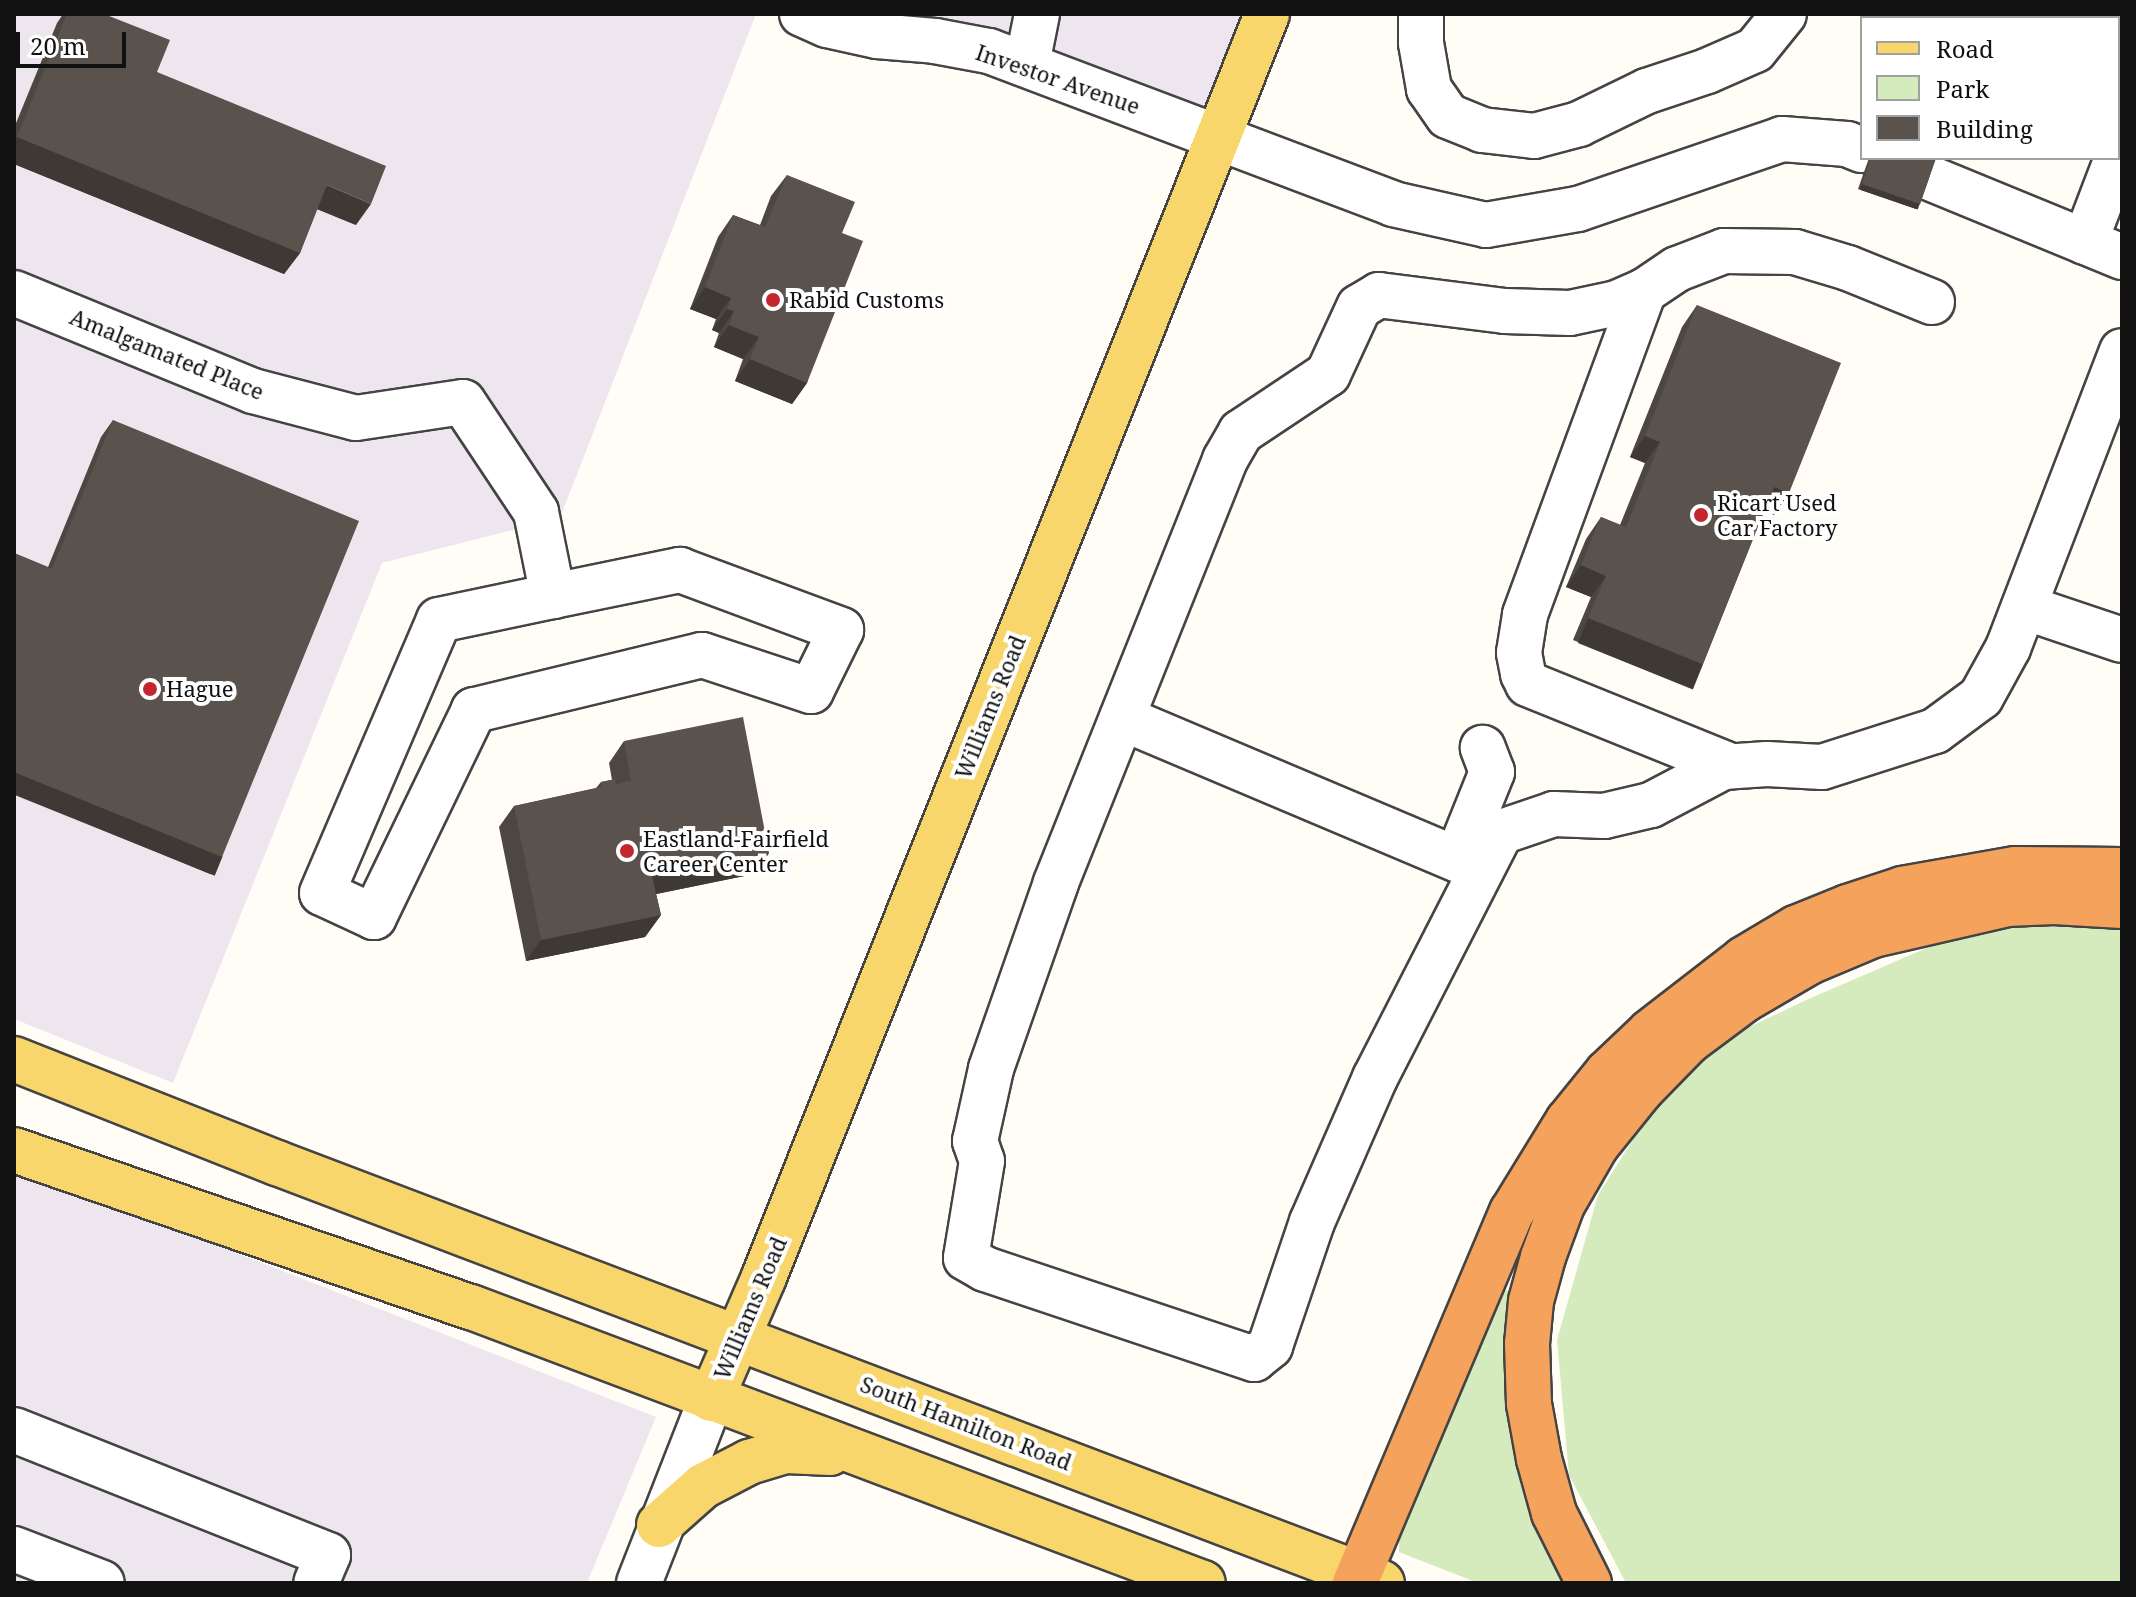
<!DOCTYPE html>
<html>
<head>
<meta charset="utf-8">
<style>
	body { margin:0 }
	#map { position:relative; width:2136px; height:1597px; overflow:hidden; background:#fffdf5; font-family:"Noto Serif",serif }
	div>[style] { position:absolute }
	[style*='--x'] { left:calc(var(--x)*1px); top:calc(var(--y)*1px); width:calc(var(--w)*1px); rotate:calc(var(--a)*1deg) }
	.industrial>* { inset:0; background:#eee6ef }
	.green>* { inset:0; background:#d5ebbd }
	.roads { filter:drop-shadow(2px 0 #444) drop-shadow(-2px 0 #444) drop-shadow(0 2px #444) drop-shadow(0 -2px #444) }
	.minor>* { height:44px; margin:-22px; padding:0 22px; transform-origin:22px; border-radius:22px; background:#fff }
	.major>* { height:44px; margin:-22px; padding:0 22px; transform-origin:22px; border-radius:22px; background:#f9d66b }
	.highway>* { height:44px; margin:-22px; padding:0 22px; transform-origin:22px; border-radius:22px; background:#f5a25d }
	.wall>* { inset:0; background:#4d4742 }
	.shaded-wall>* { inset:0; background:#3f3936; transform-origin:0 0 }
	.building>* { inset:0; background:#5a524d }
	.dots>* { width:22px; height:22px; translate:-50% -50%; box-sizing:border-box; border:4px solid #fff; border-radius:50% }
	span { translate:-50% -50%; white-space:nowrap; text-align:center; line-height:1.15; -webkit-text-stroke:8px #fff; paint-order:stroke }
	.street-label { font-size:22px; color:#111 }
	.poi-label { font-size:22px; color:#111 }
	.left { translate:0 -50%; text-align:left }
	.frame { position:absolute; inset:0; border:16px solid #111; pointer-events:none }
	.legend { position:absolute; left:1860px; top:16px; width:260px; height:144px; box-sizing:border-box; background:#fff; border:2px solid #a0a0a0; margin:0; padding:10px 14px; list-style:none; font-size:24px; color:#111 }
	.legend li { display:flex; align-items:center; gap:16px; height:40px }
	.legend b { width:40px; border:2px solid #a0a0a0 }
	.scale { position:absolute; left:16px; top:32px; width:110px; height:36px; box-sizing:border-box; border:4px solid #111; border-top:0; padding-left:10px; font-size:24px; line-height:28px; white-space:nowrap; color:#111; -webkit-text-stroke:6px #fff; paint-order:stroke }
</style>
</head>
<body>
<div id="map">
	<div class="industrial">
		<div style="clip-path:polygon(14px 14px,756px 14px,560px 518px,382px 563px,173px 1083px,14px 1019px)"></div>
		<div style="clip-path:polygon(822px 14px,1267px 14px,1218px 137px)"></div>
		<div style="clip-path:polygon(14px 1166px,656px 1417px,587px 1583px,14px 1583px)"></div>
	</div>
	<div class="green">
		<div style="clip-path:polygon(2064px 915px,2122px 926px,2122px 1583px,1626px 1583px,1569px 1475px,1557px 1340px,1598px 1195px,1660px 1097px,1720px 1041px,1804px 1001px,1936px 944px)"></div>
		<div style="clip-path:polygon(1495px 1286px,1517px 1295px,1568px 1583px,1478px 1583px,1399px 1552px,1399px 1532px)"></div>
	</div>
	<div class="roads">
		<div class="minor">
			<div style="--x:802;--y:14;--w:27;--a:24"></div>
			<div style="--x:827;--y:25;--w:51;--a:12.4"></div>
			<div style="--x:877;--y:36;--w:58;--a:4.9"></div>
			<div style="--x:935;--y:41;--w:55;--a:10.5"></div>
			<div style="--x:989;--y:51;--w:432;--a:20.7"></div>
			<div style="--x:1393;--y:204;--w:95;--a:12.7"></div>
			<div style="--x:1486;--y:225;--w:93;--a:-9.9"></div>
			<div style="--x:1578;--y:209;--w:216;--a:-18.9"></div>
			<div style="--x:1782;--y:139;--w:65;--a:4.4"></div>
			<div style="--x:1847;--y:144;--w:16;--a:22"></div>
			<div style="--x:1421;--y:14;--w:29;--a:90"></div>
			<div style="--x:1421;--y:43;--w:47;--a:80.1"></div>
			<div style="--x:1429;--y:89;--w:33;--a:55"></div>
			<div style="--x:1448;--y:116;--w:37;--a:22"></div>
			<div style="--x:1482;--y:130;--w:52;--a:6.6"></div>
			<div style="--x:1534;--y:136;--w:47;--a:-14.9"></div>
			<div style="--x:1579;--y:124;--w:76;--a:-25.9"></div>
			<div style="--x:1647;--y:91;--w:63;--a:-18.4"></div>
			<div style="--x:1707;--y:71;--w:52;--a:-23.6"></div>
			<div style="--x:1755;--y:50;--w:46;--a:-51.1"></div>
			<div style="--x:2032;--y:18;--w:4;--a:-63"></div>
			<div style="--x:2118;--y:58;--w:4;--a:27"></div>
			<div style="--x:1027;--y:64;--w:51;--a:-78.7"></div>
			<div style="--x:1881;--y:158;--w:261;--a:22.3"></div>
			<div style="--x:2085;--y:242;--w:90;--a:-69.1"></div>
			<div style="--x:1644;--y:291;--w:345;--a:110.2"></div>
			<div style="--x:1525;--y:615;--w:38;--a:99"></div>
			<div style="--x:1519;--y:653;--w:21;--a:79"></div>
			<div style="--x:1523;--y:674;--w:11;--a:63"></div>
			<div style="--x:1528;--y:684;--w:219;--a:22"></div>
			<div style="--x:14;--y:293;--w:258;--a:22.3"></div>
			<div style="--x:253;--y:391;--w:106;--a:14.7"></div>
			<div style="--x:356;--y:418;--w:108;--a:-8.5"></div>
			<div style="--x:463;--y:402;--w:132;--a:56.4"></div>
			<div style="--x:536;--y:512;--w:86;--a:78.6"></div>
			<div style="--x:553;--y:596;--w:130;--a:-11.6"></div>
			<div style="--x:680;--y:570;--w:172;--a:20.4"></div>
			<div style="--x:841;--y:630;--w:68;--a:116.2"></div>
			<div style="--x:811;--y:691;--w:115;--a:-161.7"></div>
			<div style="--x:702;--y:655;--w:235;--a:166.4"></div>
			<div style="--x:474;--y:710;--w:230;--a:115.8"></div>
			<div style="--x:374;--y:917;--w:57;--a:-155.2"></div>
			<div style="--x:322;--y:893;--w:297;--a:-66.8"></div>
			<div style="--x:439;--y:620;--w:116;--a:-11.9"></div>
			<div style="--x:1932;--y:302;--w:91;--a:-158"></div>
			<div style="--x:1848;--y:268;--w:55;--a:-163.2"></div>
			<div style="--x:1795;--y:252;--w:71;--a:-179.2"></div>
			<div style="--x:1724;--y:251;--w:50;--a:159"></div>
			<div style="--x:1677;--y:269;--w:40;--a:146"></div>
			<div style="--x:1644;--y:291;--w:30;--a:156"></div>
			<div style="--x:1617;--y:303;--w:48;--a:168"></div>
			<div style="--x:1570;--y:313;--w:65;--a:-178.2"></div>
			<div style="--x:1505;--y:311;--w:127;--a:-172.8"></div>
			<div style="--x:1379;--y:295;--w:23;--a:149"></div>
			<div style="--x:1359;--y:307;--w:74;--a:114.8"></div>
			<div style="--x:1328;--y:374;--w:105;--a:146.3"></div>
			<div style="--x:1241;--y:432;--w:32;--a:120"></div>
			<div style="--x:1225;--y:460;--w:456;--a:111.8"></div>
			<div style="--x:1056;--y:883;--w:197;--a:109.3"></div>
			<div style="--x:991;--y:1069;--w:74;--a:102.5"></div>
			<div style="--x:975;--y:1141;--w:21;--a:71"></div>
			<div style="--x:982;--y:1161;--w:98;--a:99.4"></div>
			<div style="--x:966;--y:1258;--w:22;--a:30"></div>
			<div style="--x:985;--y:1269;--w:284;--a:18.5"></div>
			<div style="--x:1254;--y:1359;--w:21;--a:-39"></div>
			<div style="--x:1270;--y:1346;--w:131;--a:-71.3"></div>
			<div style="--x:1312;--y:1222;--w:157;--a:-66.4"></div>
			<div style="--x:1375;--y:1078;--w:276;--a:-62.9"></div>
			<div style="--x:1501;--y:832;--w:56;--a:-18.8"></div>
			<div style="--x:1554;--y:814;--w:50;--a:2.3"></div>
			<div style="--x:1604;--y:816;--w:48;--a:-13.2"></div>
			<div style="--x:1651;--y:805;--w:81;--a:-27.8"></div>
			<div style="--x:1723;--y:767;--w:44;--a:-3.9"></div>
			<div style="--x:1767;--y:764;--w:55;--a:3.1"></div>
			<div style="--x:1822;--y:767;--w:119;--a:-17.7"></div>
			<div style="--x:1935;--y:731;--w:57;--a:-36.5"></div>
			<div style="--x:1981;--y:697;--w:56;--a:-61.1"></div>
			<div style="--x:2008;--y:648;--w:318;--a:-69"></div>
			<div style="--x:2024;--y:607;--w:103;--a:18.6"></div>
			<div style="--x:1122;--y:718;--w:390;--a:22.9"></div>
			<div style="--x:1457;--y:859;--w:94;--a:-68.1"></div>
			<div style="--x:1492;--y:772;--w:26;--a:-111"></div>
			<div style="--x:14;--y:1430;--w:338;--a:21.7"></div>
			<div style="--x:328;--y:1555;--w:30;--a:113"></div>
			<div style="--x:14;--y:1549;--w:94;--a:21.1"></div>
			<div style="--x:639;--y:1583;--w:198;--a:-68.6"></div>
		</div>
		<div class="major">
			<div style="--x:14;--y:1059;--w:283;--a:21.6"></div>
			<div style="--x:277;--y:1163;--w:1182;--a:20.81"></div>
			<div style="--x:14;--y:1150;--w:483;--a:19"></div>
			<div style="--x:471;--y:1307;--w:782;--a:20.66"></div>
			<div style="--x:711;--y:1399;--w:133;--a:-66.5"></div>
			<div style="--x:764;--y:1277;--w:1359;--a:-68.28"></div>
			<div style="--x:659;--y:1525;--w:59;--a:-41.6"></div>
			<div style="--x:703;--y:1486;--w:52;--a:-27.6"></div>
			<div style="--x:749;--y:1462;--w:39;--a:-17"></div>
			<div style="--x:786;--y:1451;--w:44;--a:2.6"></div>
		</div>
		<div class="highway">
			<div style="--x:1355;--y:1583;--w:403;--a:-67.1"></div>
			<div style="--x:1512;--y:1212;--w:107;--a:-58.4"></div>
			<div style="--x:1568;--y:1121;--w:62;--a:-50.9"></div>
			<div style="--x:1607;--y:1073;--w:59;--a:-43.6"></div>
			<div style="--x:1650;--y:1032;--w:119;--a:-37.8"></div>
			<div style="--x:1744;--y:959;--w:61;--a:-30.8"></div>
			<div style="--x:1796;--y:928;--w:56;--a:-22"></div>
			<div style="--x:1848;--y:907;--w:57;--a:-18.4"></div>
			<div style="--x:1902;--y:889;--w:115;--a:-10"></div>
			<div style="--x:2015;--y:869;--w:107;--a:0.5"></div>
			<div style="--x:1589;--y:1583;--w:78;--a:-116.6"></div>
			<div style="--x:1554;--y:1513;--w:56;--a:-105.5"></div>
			<div style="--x:1539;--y:1459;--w:56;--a:-100.3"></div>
			<div style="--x:1529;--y:1404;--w:60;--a:-91.9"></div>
			<div style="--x:1527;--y:1344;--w:43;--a:-84.7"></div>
			<div style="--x:1531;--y:1301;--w:46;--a:-74.7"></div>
			<div style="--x:1543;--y:1257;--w:55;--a:-69.9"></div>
			<div style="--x:1562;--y:1205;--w:68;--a:-60"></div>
			<div style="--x:1596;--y:1146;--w:72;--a:-51.2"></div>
			<div style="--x:1641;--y:1090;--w:69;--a:-45.6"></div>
			<div style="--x:1689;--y:1041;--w:69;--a:-36.7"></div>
			<div style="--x:1744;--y:1000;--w:75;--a:-30.3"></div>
			<div style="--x:1809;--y:962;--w:69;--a:-22.9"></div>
			<div style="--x:1873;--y:935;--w:138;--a:-13"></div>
			<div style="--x:2007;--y:904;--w:47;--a:-2.4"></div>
			<div style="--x:2054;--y:902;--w:68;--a:3.4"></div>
		</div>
	</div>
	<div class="wall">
		<div style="clip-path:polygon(63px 14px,104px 14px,157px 72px,356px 225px,317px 209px,300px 253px,284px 274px,14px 164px,14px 128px,57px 23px)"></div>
		<div style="clip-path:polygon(1869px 158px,1936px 158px,1920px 204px,1916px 209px,1858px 189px)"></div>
		<div style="clip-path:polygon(787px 175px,842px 233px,807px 383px,792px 404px,735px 381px,743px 359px,714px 347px,719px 333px,712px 330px,716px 319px,690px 309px,718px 237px,733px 215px,760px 225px,771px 196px)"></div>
		<div style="clip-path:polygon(1697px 305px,1789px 493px,1774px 515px,1764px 511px,1703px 664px,1688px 686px,1573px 640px,1591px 597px,1566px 587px,1586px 539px,1601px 517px,1620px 525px,1645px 463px,1630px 457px,1682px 327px)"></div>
		<div style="clip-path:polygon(113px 420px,222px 857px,210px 874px,14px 793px,14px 553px,48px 567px,101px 437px)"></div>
		<div style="clip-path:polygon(624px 741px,769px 853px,754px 874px,656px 894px,661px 915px,645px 937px,526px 961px,499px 827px,514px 806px,596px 788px,601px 782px,612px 780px,609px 763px)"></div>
	</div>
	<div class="shaded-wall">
		<div style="clip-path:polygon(17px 137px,300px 253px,284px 274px,14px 164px,14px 141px)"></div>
		<div style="left:1862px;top:184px;width:61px;height:6px;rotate:19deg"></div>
		<div style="clip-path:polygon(327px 185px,371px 204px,356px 225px,312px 207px)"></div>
		<div style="clip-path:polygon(705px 287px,731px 298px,716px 319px,690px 309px)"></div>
		<div style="clip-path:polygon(727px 309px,734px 311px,719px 333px,712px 330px)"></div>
		<div style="clip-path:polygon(729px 325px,759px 337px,743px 359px,714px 347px)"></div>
		<div style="clip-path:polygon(750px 359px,807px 383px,792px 404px,735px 381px)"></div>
		<div style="clip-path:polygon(1645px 436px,1660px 442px,1645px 463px,1630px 457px)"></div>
		<div style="clip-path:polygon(1774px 487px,1789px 493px,1774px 515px,1758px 509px)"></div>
		<div style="clip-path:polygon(1581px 565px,1606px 576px,1591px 597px,1566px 587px)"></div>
		<div style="left:1588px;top:618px;width:124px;height:27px;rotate:22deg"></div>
		<div style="left:14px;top:772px;width:225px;height:21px;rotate:22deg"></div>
		<div style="clip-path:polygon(769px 853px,754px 874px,637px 898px,652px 876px)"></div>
		<div style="clip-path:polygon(661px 915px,645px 937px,526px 961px,541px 940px)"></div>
	</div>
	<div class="building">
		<div style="clip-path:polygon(67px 14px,104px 14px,170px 40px,157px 72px,386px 166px,371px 204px,327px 185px,300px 253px,17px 137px)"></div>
		<div style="clip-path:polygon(1871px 158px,1936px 158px,1920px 204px,1862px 184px)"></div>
		<div style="clip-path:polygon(787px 175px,855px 202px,842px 233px,863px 241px,807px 383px,750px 359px,759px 337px,729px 325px,734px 311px,727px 309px,731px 298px,705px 287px,733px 215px,765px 227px)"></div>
		<div style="clip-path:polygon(1697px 305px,1841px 363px,1789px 493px,1774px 487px,1703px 664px,1588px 618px,1606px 576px,1581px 565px,1601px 517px,1626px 527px,1660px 442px,1645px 436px)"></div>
		<div style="clip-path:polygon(113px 420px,359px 521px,222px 857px,14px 772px,14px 553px,52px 569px)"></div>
		<div style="clip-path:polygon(743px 717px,769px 853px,652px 876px,661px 915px,541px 940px,514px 806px,602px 787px,601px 782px,615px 779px,616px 784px,631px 781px,624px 741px)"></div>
	</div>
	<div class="dots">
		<div style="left:773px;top:300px;background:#c4262e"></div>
		<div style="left:1701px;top:515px;background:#c4262e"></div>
		<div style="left:150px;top:689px;background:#c4262e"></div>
		<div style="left:627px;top:851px;background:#c4262e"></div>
	</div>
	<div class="street-label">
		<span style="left:1058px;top:79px;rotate:19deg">Investor Avenue</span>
		<span style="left:167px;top:354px;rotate:22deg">Amalgamated Place</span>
		<span style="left:990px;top:707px;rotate:-68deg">Williams Road</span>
		<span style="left:750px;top:1308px;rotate:-67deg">Williams Road</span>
		<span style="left:966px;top:1423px;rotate:21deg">South Hamilton Road</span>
	</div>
	<div class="poi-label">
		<span class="left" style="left:789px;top:300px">Rabid Customs</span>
		<span class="left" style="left:1717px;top:515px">Ricart Used<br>Car Factory</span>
		<span class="left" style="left:166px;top:689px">Hague</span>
		<span class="left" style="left:643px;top:851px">Eastland-Fairfield<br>Career Center</span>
	</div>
	<div class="frame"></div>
	<ul class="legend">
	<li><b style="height:10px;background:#f9d66b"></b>Road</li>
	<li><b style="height:22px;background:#d5ebbd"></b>Park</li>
	<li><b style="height:22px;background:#5a524d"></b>Building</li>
	</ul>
	<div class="scale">20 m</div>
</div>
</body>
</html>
